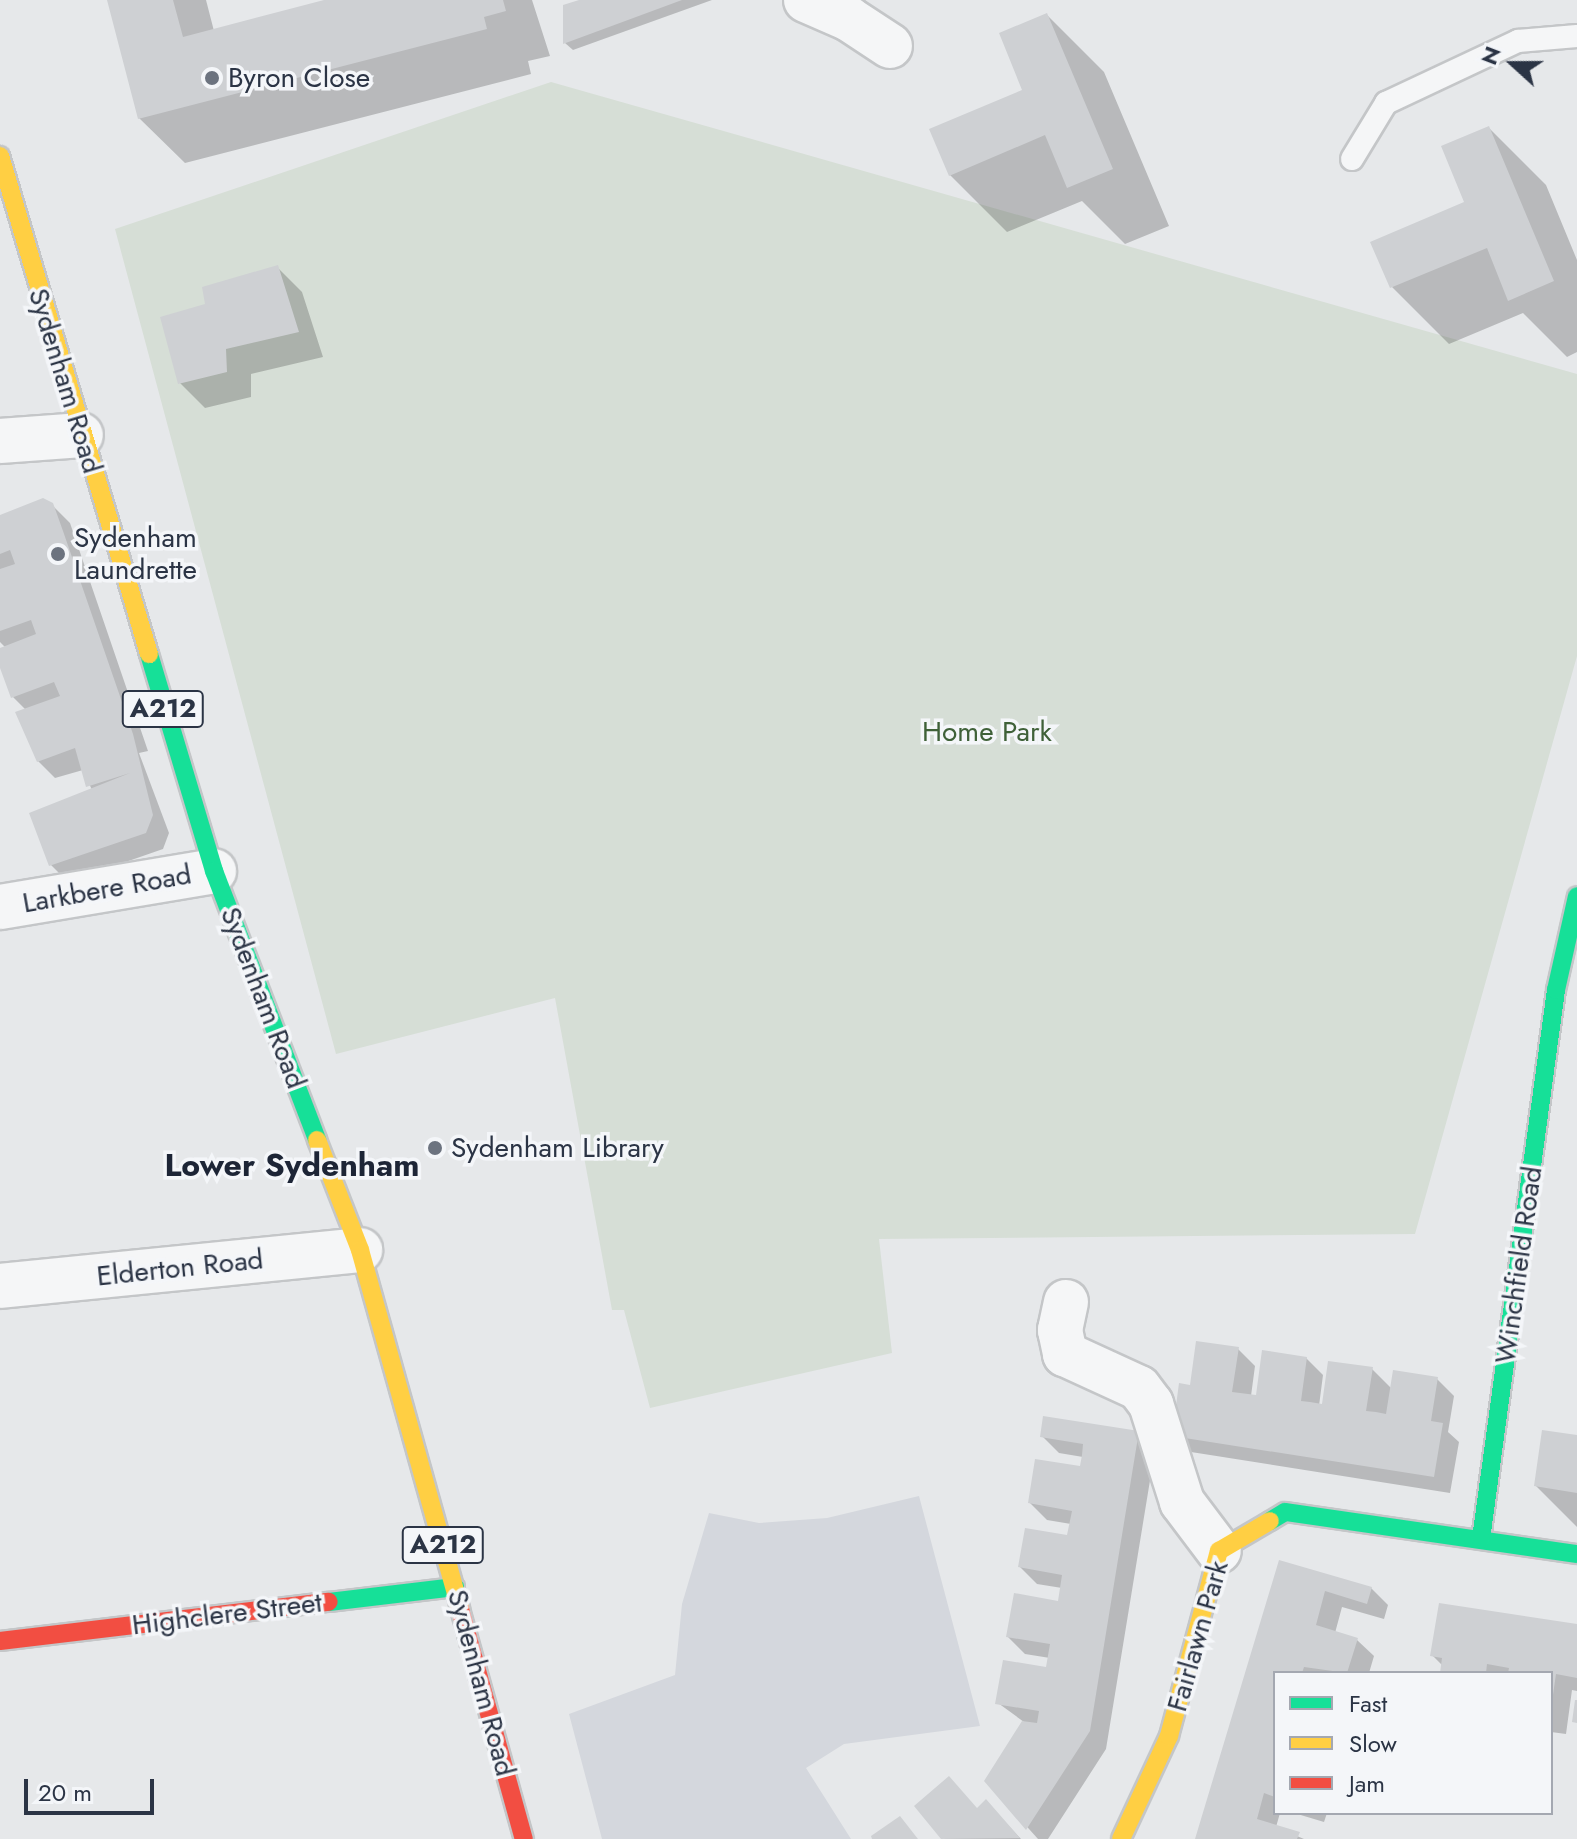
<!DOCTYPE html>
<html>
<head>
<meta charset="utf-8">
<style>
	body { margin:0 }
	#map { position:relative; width:1577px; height:1839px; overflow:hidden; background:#e6e8ea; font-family:Jost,sans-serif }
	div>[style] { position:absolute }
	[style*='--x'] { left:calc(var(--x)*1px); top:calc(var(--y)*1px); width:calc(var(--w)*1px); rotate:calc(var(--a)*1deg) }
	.built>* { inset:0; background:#d4d7dd }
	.green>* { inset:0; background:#d6ded6 }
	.shadow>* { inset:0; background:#0003 }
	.building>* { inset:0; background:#ced0d3 }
	.roads { filter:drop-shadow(2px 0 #c4c6c8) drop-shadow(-2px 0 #c4c6c8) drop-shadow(0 2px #c4c6c8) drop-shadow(0 -2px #c4c6c8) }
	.lane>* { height:22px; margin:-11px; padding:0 11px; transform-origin:11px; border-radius:11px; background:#f5f6f7 }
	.street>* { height:44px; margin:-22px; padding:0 22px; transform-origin:22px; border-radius:22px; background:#f5f6f7 }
	.fast>* { height:18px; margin:-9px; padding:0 9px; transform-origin:9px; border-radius:9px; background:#16e098 }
	.slow>* { height:18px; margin:-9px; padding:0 9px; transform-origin:9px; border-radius:9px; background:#ffcf43 }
	.jam>* { height:18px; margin:-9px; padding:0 9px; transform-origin:9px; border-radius:9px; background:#f24e42 }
	.dots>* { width:22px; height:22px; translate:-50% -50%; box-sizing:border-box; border:4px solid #f4f6f9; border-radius:50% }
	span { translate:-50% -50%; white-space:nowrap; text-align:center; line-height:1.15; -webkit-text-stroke:7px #f4f6f9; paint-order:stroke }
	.shield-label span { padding:2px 6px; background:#f4f6f9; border:2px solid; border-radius:6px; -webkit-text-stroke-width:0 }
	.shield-label { font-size:26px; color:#2b3445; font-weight:700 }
	.poi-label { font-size:28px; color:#2b3445 }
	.left { translate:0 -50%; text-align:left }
	.street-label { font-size:28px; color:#2b3445 }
	.park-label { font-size:28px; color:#3f6138 }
	.quarter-label { font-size:32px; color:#1d2536; font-weight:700 }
	.legend { position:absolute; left:1273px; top:1671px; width:280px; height:144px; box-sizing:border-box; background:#f4f6f9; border:2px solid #a4a8b1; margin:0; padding:10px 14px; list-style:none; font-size:24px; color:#2b3445 }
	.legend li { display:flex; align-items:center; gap:16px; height:40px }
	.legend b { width:40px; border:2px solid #a4a8b1 }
	.north { position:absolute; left:1473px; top:24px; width:80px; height:80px; -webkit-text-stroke:6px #f4f6f9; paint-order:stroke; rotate:291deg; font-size:22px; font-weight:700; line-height:32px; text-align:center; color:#2b3445 }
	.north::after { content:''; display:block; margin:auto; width:28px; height:36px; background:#2b3445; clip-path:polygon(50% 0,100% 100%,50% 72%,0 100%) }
	.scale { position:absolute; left:24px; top:1779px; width:130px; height:36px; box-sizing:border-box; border:4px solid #2b3445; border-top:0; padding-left:10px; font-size:24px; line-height:28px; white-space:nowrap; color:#2b3445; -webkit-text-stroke:6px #f4f6f9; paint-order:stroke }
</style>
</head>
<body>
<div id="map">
	<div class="built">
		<div style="clip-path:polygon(919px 1496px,980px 1726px,844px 1744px,806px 1768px,851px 1839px,602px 1839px,569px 1714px,675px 1675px,682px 1604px,709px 1513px,759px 1523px,827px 1518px)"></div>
	</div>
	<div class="green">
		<div style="clip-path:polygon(551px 82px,1577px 374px,1577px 656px,1415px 1234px,879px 1239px,892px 1353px,650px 1408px,624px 1310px,612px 1310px,555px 998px,336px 1054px,115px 229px)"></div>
	</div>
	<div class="shadow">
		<div style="clip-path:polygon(109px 0,206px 0,214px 31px,332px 0,532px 0,550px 56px,528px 61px,531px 74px,185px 163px,139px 118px)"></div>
		<div style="clip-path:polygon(586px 0,712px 0,573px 50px,565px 43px)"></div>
		<div style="clip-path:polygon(1047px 15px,1104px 72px,1169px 226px,1125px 244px,1082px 201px,1007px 232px,950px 175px,1025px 91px)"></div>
		<div style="clip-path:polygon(1489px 128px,1546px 185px,1577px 260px,1577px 352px,1567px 357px,1523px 313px,1449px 344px,1392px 287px,1467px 203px)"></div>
		<div style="clip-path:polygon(277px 267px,302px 292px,323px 357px,251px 374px,251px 397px,205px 408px,180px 383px,207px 305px)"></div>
		<div style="clip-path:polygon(52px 505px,70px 523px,148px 751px,139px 753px,169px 833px,163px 849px,68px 882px,51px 865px,92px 790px,83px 770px,55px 778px,38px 761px,26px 710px,13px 697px,0 663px,0 650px,6px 648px,0 642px,0 517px)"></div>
		<div style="clip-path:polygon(1238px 1349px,1255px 1366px,1251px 1396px,1258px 1398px,1306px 1358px,1323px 1375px,1319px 1406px,1372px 1369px,1392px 1389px,1437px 1379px,1454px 1396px,1448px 1432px,1459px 1442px,1450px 1493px,1191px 1452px,1174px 1435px,1192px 1387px)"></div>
		<div style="clip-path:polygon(1138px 1433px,1155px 1450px,1106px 1749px,1048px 1839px,1038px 1839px,986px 1781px,1024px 1722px,998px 1703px,1048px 1669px,1050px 1658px,1025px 1654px,1008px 1637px,1059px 1603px,1062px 1588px,1037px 1584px,1020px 1567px,1069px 1537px,1071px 1524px,1047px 1520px,1030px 1503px,1081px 1468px,1083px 1457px,1059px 1453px,1042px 1436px)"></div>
		<div style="clip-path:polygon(1577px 1437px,1577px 1527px,1536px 1486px)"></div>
		<div style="clip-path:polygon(1280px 1562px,1371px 1588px,1388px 1605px,1384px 1619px,1342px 1607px,1335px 1633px,1357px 1640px,1374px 1656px,1369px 1673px,1275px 1673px,1275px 1813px,1280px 1813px,1276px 1827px,1304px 1839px,1197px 1839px)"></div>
		<div style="clip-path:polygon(1577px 1626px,1577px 1691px,1572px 1690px,1566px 1734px,1551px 1732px,1551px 1673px,1442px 1673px,1443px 1666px,1432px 1655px)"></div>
		<div style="clip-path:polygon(986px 1802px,1021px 1839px,944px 1839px,978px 1809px)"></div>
		<div style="clip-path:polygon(1294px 1813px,1327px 1813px,1324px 1822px)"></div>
	</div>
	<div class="building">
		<div style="clip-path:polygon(107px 0,173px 0,183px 37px,324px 0,503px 0,506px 11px,484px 17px,487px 29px,138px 119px)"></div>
		<div style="clip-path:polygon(579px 0,682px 0,563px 44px,563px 5px)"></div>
		<div style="clip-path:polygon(1047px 13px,1113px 169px,1067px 188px,1045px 135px,949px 176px,929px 129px,1022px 90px,999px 33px)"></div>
		<div style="clip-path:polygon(1489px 126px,1554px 281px,1508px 301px,1487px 248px,1390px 288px,1370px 242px,1464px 202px,1441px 146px)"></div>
		<div style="clip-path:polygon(278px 265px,299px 332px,226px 349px,227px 372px,178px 384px,160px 317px,205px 304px,202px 287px)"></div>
		<div style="clip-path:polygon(43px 498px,53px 503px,63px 531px,133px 734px,153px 815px,146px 833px,49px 866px,29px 813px,130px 773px,86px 787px,75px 748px,37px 762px,15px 712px,60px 696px,54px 682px,11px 698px,0 668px,0 648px,36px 634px,31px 620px,0 631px,0 569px,15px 564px,10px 550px,0 554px,0 515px)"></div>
		<div style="clip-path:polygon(1196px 1341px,1239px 1347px,1232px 1392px,1256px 1395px,1262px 1350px,1307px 1357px,1301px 1401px,1310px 1402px,1322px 1404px,1328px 1361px,1373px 1367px,1366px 1411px,1376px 1412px,1386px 1414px,1393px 1370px,1438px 1377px,1431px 1421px,1443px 1423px,1434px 1477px,1172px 1436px,1179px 1383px,1190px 1385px)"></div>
		<div style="clip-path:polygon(1043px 1416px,1139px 1431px,1090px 1731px,1026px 1830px,984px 1781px,1022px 1721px,1037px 1723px,1039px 1711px,995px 1704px,1003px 1660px,1046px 1667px,1050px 1644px,1006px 1637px,1014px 1593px,1058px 1601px,1062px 1575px,1018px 1567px,1025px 1528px,1067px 1535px,1072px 1511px,1028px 1503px,1035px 1459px,1080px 1466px,1082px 1455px,1083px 1444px,1040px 1437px)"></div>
		<div style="clip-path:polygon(1542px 1430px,1577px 1435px,1577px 1493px,1534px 1486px)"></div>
		<div style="clip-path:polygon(1279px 1560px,1372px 1587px,1367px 1604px,1325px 1591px,1316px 1625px,1358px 1638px,1347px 1673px,1304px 1667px,1302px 1673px,1275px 1673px,1275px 1797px,1264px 1793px,1257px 1819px,1300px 1832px,1297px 1839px,1195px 1839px)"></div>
		<div style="clip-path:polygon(1439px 1603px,1577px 1624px,1577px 1678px,1556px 1674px,1553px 1695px,1551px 1673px,1508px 1673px,1509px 1668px,1487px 1664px,1486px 1673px,1440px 1673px,1442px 1658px,1430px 1656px)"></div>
		<div style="clip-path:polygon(1575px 1700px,1577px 1700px,1577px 1723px,1572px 1722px)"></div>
		<div style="clip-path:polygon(949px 1776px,977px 1808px,986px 1799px,1020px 1838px,941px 1839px,914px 1806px)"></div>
		<div style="clip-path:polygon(900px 1816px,918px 1839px,872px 1839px,871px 1836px)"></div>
	</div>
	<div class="roads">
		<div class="lane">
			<div style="--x:1352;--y:159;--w:66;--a:-58.7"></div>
			<div style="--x:1386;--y:103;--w:146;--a:-25.2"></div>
			<div style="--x:1518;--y:41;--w:59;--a:-4.8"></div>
		</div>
		<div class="street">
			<div style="--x:806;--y:0;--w:47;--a:23.8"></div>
			<div style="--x:849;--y:19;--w:49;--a:33.4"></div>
			<div style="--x:0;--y:441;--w:81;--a:-4.2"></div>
			<div style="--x:0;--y:907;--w:217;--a:-9.5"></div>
			<div style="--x:0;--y:1286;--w:362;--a:-5.7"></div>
			<div style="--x:1066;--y:1302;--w:29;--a:102"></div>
			<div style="--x:1060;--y:1330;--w:25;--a:78"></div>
			<div style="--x:1065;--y:1354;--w:81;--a:24.7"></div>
			<div style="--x:1139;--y:1388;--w:20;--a:53"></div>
			<div style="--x:1151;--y:1404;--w:103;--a:72.4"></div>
			<div style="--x:1182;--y:1502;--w:61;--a:52.9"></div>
		</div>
		<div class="fast">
			<div style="--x:149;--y:654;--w:227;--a:73.3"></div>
			<div style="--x:214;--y:871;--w:288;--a:69"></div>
			<div style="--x:1270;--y:1521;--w:17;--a:-31"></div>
			<div style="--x:1285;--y:1512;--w:295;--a:8.2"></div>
			<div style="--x:1481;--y:1539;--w:554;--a:-82.22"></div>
			<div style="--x:1556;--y:990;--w:96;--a:-77.4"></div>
			<div style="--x:329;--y:1602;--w:127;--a:-6.8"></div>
		</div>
		<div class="slow">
			<div style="--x:0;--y:156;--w:520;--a:73.34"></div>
			<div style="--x:317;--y:1140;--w:118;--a:68.6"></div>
			<div style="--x:360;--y:1250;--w:373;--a:74.4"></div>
			<div style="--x:1121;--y:1839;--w:114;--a:-65"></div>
			<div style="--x:1169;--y:1736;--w:192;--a:-74.9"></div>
			<div style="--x:1219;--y:1551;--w:59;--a:-30.5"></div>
		</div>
		<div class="jam">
			<div style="--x:460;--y:1609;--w:239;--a:74.5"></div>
			<div style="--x:0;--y:1641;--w:331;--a:-6.8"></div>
		</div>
	</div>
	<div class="dots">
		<div style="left:212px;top:78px;background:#6c737f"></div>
		<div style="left:58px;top:554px;background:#6c737f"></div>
		<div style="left:435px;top:1148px;background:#6c737f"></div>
	</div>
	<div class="shield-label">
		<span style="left:163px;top:709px">A212</span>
		<span style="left:443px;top:1545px">A212</span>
	</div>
	<div class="poi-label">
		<span class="left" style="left:228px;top:78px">Byron Close</span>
		<span class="left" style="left:74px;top:554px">Sydenham<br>Laundrette</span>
		<span class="left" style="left:451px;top:1148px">Sydenham Library</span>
	</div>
	<div class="street-label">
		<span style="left:65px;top:381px;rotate:73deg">Sydenham Road</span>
		<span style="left:107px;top:889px;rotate:-10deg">Larkbere Road</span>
		<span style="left:263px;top:998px;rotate:69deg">Sydenham Road</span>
		<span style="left:1519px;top:1265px;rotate:-82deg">Winchfield Road</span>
		<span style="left:180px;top:1268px;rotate:-6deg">Elderton Road</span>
		<span style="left:227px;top:1614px;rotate:-7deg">Highclere Street</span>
		<span style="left:1198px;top:1636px;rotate:-74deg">Fairlawn Park</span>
		<span style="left:481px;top:1683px;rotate:75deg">Sydenham Road</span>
	</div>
	<div class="park-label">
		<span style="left:987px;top:732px">Home Park</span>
	</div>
	<div class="quarter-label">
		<span style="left:292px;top:1165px">Lower Sydenham</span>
	</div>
	<ul class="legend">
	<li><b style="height:10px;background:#16e098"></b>Fast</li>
	<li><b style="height:10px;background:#ffcf43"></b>Slow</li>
	<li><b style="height:10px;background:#f24e42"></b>Jam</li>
	</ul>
	<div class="north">N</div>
	<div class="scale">20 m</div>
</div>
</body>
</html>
